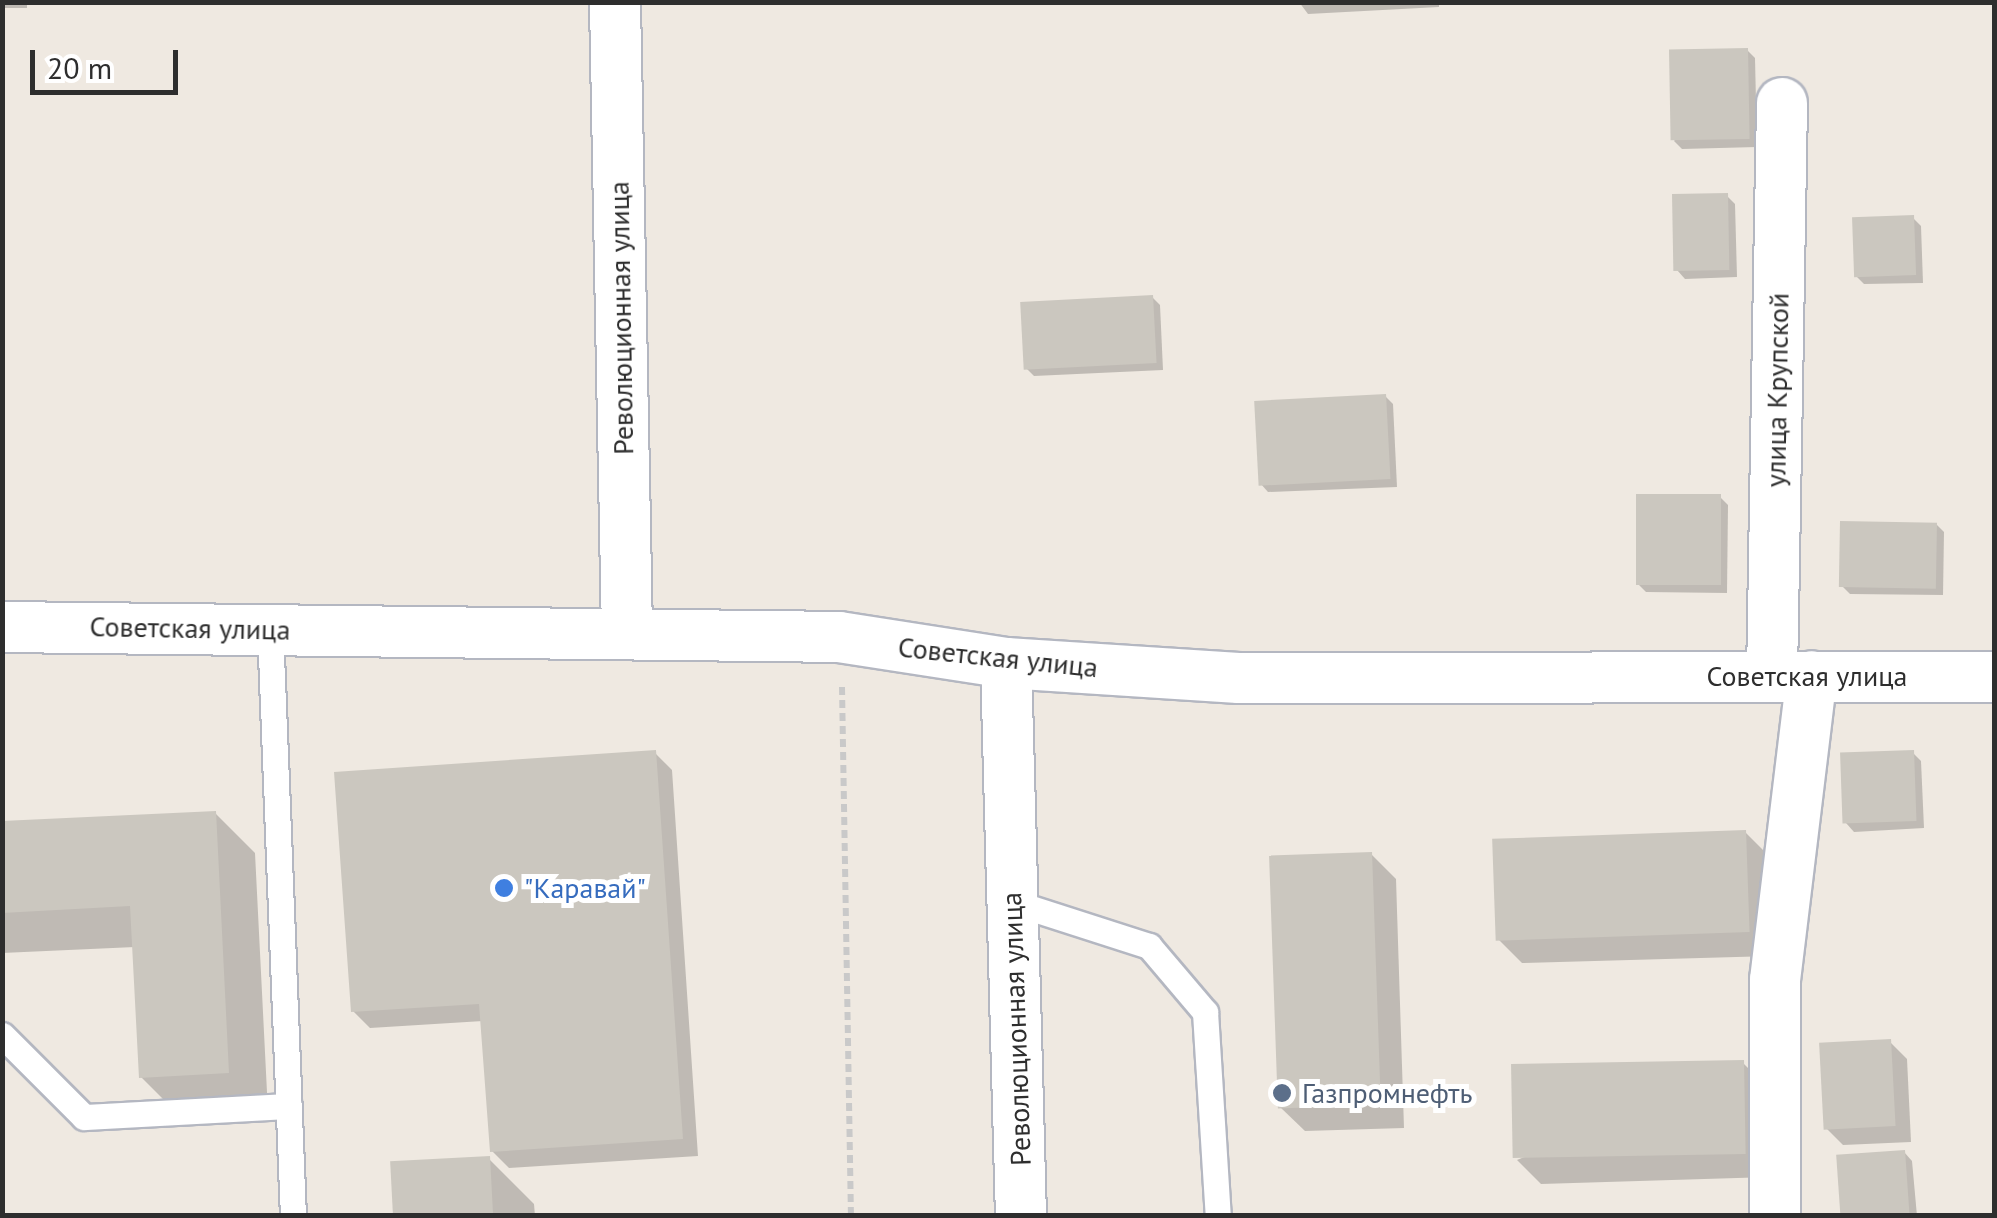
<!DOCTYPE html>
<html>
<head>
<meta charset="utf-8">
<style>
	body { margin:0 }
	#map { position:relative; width:1997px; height:1218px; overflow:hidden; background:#efe9e1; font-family:"PT Sans",sans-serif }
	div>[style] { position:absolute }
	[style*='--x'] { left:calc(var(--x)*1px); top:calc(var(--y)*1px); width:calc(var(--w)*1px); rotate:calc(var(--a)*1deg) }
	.shadow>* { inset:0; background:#0003; transform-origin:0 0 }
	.building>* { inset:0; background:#cbc7bf; transform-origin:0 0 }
	.path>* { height:6px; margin-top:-3px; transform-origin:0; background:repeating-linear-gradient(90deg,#c9c9c9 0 8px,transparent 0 13px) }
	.roads { filter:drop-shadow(2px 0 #b4b7c1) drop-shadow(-2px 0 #b4b7c1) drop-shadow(0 2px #b4b7c1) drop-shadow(0 -2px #b4b7c1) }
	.lane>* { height:25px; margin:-12.5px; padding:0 12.5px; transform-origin:12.5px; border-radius:12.5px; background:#fff }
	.street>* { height:50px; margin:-25px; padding:0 25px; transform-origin:25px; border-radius:25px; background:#fff }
	.dots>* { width:28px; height:28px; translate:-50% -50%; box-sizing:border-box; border:5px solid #fff; border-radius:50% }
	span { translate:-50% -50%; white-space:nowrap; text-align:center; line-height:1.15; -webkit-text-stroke:10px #fff; paint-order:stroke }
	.street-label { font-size:28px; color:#2e2e2e }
	.shop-label { font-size:28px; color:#366cbe }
	.left { translate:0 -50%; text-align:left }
	.service-label { font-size:28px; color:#4e5e75 }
	.frame { position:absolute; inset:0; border:5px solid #2e2e2e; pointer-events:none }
	.scale { position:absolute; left:30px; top:50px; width:148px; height:45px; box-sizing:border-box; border:5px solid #2e2e2e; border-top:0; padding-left:12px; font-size:30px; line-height:35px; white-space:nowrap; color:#2e2e2e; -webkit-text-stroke:8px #fff; paint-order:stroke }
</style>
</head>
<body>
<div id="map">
	<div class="shadow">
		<div style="left:2px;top:2px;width:25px;height:6px"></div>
		<div style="clip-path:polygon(1299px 2px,1439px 2px,1439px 7px,1308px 14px)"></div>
		<div style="clip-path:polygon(1747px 50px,1755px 58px,1757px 147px,1682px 149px,1674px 141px)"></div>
		<div style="clip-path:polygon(1727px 196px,1735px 204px,1737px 277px,1685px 279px,1677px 270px)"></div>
		<div style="clip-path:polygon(1913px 218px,1921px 226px,1923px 283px,1864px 284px,1856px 276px)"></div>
		<div style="clip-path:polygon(1152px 297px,1160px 305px,1163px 370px,1034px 376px,1026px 368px)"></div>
		<div style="clip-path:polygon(1385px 396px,1393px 404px,1397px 487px,1268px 492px,1260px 483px)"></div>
		<div style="clip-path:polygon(1720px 497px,1728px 505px,1727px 593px,1646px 592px,1638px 584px)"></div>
		<div style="clip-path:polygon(1936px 524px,1944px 532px,1943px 595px,1850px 594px,1842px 586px)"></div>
		<div style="clip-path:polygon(655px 753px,672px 770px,698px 1156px,509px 1168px,492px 1151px,483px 1021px,370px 1028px,353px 1011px)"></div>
		<div style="clip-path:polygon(1913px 753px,1921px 761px,1924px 828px,1854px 832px,1846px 823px)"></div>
		<div style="clip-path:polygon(215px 813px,255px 853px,268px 1112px,181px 1117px,141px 1077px,135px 947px,2px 953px,2px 824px)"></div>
		<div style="clip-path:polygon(1745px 832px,1770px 857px,1772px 956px,1522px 963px,1497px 938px)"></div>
		<div style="clip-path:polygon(1371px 854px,1396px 879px,1404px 1128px,1305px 1131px,1280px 1107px)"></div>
		<div style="clip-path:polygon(1890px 1042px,1907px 1059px,1911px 1142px,1843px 1145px,1826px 1128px)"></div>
		<div style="clip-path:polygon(1743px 1063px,1767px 1087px,1770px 1177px,1541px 1184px,1517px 1160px)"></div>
		<div style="clip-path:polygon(1904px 1152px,1912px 1161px,1917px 1216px,1844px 1216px)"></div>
		<div style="clip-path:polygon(489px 1159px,534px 1204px,535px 1216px,396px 1216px)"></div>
	</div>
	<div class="building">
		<div style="left:1748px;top:48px;width:91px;height:79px;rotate:89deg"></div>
		<div style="left:1728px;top:193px;width:77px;height:56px;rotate:89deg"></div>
		<div style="left:1914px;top:215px;width:60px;height:62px;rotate:88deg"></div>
		<div style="left:1153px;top:295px;width:68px;height:133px;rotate:87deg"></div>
		<div style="left:1386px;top:394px;width:85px;height:132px;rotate:87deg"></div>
		<div style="left:1636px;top:494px;width:85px;height:91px"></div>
		<div style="left:1840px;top:521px;width:97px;height:66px;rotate:1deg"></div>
		<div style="clip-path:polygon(656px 750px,683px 1139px,490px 1152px,479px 1004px,351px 1012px,334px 772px)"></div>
		<div style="left:1914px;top:750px;width:71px;height:74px;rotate:88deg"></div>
		<div style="clip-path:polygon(216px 811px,229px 1073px,139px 1078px,130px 906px,2px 913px,2px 821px)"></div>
		<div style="left:1746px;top:830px;width:102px;height:254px;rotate:88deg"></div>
		<div style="left:1372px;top:852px;width:253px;height:103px;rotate:88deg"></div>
		<div style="left:1891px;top:1039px;width:87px;height:72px;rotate:87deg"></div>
		<div style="left:1744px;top:1060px;width:94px;height:233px;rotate:89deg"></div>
		<div style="left:1905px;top:1150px;width:66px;height:69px;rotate:86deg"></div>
		<div style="left:490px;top:1156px;width:60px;height:100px;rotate:87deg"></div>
	</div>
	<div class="path">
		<div style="--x:842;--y:687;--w:529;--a:89.03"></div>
	</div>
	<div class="roads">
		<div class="lane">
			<div style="--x:270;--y:629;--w:587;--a:87.76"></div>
			<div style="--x:1012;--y:902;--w:144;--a:17.8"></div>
			<div style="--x:1149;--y:946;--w:87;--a:49.7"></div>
			<div style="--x:1205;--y:1012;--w:204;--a:86.4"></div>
			<div style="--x:2;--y:1035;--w:116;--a:45"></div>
			<div style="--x:84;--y:1117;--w:205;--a:-3.1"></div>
		</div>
		<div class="street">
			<div style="--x:615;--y:2;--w:631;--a:88.91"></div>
			<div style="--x:2;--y:627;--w:837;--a:0.68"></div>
			<div style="--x:839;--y:637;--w:169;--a:8.8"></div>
			<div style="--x:1006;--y:663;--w:233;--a:3.7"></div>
			<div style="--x:1239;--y:678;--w:755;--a:-0.08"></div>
			<div style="--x:1006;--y:663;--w:553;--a:88.45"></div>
			<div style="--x:1772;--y:676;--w:573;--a:-89"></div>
			<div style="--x:1775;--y:1216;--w:236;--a:-90"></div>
			<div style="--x:1775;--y:980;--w:306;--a:-83.1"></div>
		</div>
	</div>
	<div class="dots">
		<div style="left:504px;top:888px;background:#3f7fe0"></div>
		<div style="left:1282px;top:1093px;background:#5c6f8a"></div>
	</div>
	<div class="street-label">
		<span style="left:621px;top:318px;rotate:-91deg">Революционная улица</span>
		<span style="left:1777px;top:390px;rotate:-89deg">улица Крупской</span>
		<span style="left:190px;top:628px;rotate:1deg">Советская улица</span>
		<span style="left:998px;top:657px;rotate:6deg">Советская улица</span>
		<span style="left:1807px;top:676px">Советская улица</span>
		<span style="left:1016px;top:1029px;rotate:-92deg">Революционная улица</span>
	</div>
	<div class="shop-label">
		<span class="left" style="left:524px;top:888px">"Каравай"</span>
	</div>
	<div class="service-label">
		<span class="left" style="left:1302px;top:1093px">Газпромнефть</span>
	</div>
	<div class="frame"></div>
	<div class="scale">20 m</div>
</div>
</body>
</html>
